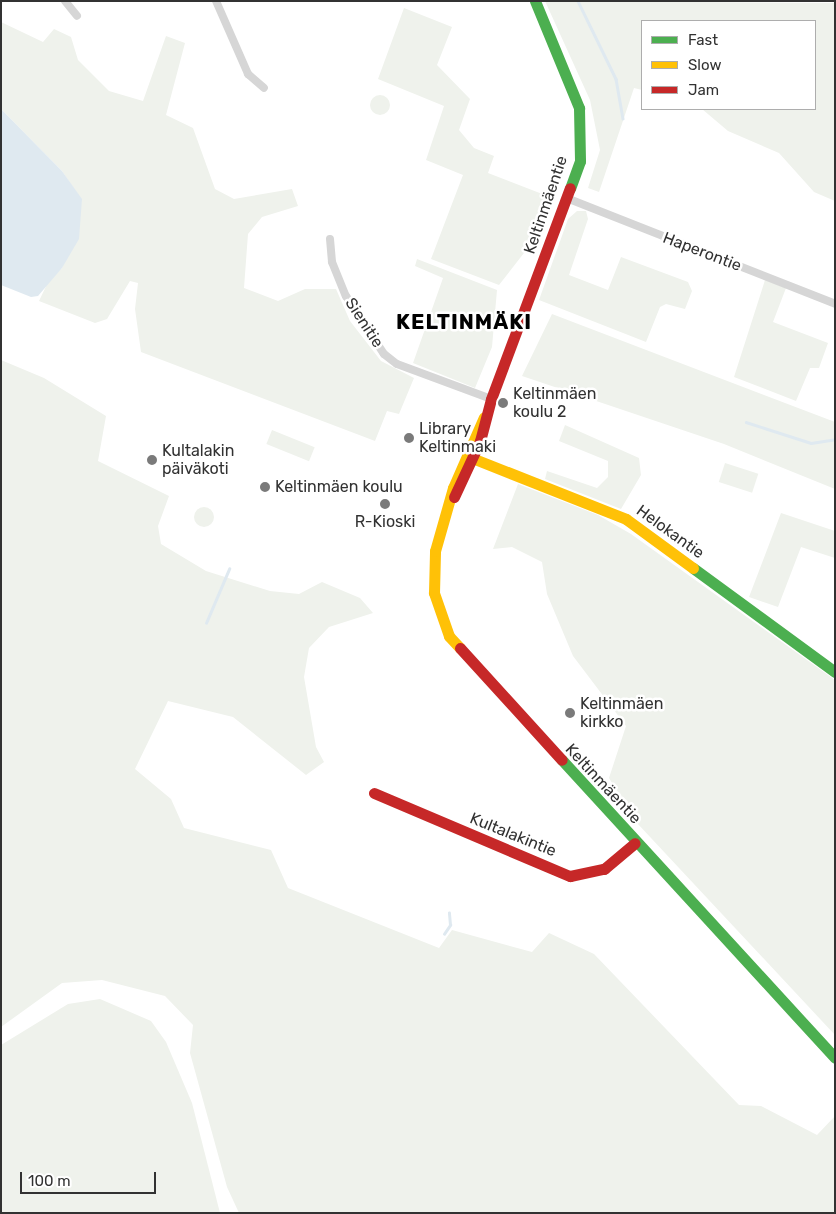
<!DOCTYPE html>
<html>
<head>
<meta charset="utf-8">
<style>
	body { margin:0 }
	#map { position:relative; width:836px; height:1214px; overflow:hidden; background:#fff; font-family:Rubik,sans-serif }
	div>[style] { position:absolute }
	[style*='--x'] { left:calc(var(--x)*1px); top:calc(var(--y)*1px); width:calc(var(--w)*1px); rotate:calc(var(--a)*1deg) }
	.green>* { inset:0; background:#eff2ec; transform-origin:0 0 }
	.round { border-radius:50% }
	.water>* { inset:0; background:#dfe9f0 }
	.stream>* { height:2.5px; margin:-1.25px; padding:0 1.25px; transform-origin:1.25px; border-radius:1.25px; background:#dfe9f0 }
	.street>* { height:8px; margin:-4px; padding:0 4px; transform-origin:4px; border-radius:4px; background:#d6d6d6 }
	.fast>* { height:11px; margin:-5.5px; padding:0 5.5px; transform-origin:5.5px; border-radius:5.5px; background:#4caf50 }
	.slow>* { height:11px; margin:-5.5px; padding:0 5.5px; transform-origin:5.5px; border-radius:5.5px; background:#ffc107 }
	.jam>* { height:11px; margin:-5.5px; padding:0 5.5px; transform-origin:5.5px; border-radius:5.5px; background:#c62828 }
	.dots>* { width:14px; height:14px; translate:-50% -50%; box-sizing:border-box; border:2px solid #fff; border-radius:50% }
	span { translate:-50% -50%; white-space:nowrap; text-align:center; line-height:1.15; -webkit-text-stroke:5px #fff; paint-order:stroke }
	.street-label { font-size:16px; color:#323232 }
	.poi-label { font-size:16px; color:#323232 }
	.left { translate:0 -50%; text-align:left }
	.district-label { font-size:21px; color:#000; font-weight:700; letter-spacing:1px }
	.frame { position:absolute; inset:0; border:2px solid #323232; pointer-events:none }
	.legend { position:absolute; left:641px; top:20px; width:175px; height:90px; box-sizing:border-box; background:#fff; border:1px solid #adadad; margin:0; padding:6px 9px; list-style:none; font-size:15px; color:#323232 }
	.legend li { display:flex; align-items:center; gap:10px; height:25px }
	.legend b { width:25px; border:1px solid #adadad }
	.scale { position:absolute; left:20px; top:1172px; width:136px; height:22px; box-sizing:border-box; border:2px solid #323232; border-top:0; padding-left:6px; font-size:15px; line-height:18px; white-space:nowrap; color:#323232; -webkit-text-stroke:4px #fff; paint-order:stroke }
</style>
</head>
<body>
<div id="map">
	<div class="green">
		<div style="clip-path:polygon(545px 1px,835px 3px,835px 201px,814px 192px,779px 153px,728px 131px,702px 109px,815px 109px,815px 21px,642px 21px,642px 90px,634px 88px,599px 192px,588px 188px,600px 150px,590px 100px)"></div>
		<div style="clip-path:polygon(404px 8px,452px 27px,437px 65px,470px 99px,459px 130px,474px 148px,494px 156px,488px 173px,550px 197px,531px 244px,499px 285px,431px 259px,463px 175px,426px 160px,444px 106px,378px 79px)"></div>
		<div style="clip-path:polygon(1px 22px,43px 42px,54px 29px,71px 37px,78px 60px,109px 91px,143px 101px,166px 36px,185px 43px,166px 115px,193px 128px,215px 189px,234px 199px,292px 189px,298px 206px,262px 217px,248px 234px,244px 288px,278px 301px,305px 289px,336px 289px,350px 321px,381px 361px,414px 378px,399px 414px,387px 411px,375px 441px,141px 352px,135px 309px,138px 283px,130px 281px,107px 319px,95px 323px,39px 301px,49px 280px,62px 268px,81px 199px,62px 171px,1px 109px)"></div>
		<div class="round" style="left:370px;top:95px;width:20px;height:20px"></div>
		<div style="clip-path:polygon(577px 211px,586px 211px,588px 219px,569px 275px,608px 290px,621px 257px,688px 282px,692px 291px,685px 309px,666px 304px,660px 307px,646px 342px,539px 300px,568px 219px)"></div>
		<div style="clip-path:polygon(417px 259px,497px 290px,492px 347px,475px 388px,413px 363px,443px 278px,415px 266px)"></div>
		<div style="clip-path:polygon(765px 280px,786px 288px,773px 322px,828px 343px,819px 368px,810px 368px,796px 401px,734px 377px)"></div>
		<div style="clip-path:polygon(552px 314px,835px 422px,835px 489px,724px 444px,522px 376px)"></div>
		<div style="clip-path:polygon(1px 360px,44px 378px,106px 416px,98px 461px,169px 496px,158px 526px,161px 544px,206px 571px,270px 591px,299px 594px,322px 582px,360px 598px,373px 613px,329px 627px,309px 648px,304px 677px,316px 747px,324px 762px,306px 775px,233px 717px,168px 701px,135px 769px,171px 799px,184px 828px,271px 850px,288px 888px,439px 948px,452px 930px,532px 952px,549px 933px,594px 954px,739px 1105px,761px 1106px,817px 1135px,835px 1116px,835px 1213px,239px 1213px,227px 1187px,190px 1053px,193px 1025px,165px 996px,102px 980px,62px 983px,1px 1027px)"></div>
		<div style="clip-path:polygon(565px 425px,639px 458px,641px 475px,621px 509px,545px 479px,547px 471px,597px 488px,608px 477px,608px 461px,559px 441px)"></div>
		<div style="left:272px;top:430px;width:46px;height:15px;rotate:22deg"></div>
		<div style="left:725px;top:463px;width:35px;height:20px;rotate:18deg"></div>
		<div style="clip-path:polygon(518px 484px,598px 515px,631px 534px,835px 680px,835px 1035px,637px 823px,609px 778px,626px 726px,573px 656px,547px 594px,542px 562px,512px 547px,493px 549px)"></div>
		<div class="round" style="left:194px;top:507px;width:20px;height:20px"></div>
		<div style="clip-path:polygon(781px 513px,835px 531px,835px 558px,801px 547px,778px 607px,749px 597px)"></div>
		<div style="clip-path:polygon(100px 999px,151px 1021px,166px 1042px,192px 1103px,220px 1213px,1px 1213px,1px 1045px,68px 1004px)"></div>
	</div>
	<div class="water">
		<div style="clip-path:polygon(1px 109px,62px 171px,82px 199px,79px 239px,62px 268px,38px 296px,31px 297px,1px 285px)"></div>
	</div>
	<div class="stream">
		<div style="--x:578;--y:1;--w:87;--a:64"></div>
		<div style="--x:616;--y:79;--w:40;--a:80"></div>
		<div style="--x:746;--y:422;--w:68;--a:17.9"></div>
		<div style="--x:811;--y:443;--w:24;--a:-9"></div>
		<div style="--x:206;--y:623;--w:59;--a:-66.9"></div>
		<div style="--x:444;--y:934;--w:11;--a:-56"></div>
		<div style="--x:450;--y:925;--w:12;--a:-95"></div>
	</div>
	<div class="street">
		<div style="--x:65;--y:1;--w:19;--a:51"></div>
		<div style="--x:216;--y:1;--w:80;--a:66.3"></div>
		<div style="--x:248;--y:74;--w:21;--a:41"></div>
		<div style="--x:569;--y:199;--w:286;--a:21.5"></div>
		<div style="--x:330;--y:239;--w:23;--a:85"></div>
		<div style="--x:332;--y:262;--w:37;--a:68"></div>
		<div style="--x:346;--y:296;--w:69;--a:56.8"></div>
		<div style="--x:384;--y:354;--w:16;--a:38"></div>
		<div style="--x:397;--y:364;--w:100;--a:20.4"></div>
	</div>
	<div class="fast">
		<div style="--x:535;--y:1;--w:116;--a:67.6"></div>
		<div style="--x:579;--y:108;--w:53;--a:88.9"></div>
		<div style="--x:580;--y:161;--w:29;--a:110"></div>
		<div style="--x:693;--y:568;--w:176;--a:36.2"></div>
		<div style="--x:562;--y:760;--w:404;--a:47.5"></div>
	</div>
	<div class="slow">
		<div style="--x:467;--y:456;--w:171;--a:21.6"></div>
		<div style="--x:626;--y:519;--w:83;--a:36.2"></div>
		<div style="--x:460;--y:648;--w:16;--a:-133"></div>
		<div style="--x:449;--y:636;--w:46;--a:-109.2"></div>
		<div style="--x:434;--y:593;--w:42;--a:-88.6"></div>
		<div style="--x:435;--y:551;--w:66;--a:-74.1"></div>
		<div style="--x:453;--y:488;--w:77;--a:-66.4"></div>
	</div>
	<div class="jam">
		<div style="--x:454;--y:497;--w:62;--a:-65.1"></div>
		<div style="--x:480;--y:441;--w:43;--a:-75.3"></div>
		<div style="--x:491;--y:399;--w:225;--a:-69.5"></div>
		<div style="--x:460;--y:648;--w:151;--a:47.7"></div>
		<div style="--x:374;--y:793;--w:213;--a:23"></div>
		<div style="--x:570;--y:876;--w:35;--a:-12"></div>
		<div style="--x:604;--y:869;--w:40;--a:-40"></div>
	</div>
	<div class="dots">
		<div style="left:503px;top:403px;background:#7a7a7a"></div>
		<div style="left:409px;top:438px;background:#7a7a7a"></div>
		<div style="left:152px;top:460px;background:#7a7a7a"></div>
		<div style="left:265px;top:487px;background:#7a7a7a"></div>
		<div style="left:385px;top:504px;background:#7a7a7a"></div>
		<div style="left:570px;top:713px;background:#7a7a7a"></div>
	</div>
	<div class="street-label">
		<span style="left:546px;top:205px;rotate:-71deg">Keltinmäentie</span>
		<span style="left:702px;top:252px;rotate:21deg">Haperontie</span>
		<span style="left:364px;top:323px;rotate:57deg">Sienitie</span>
		<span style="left:670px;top:532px;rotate:36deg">Helokantie</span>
		<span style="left:603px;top:784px;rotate:47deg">Keltinmäentie</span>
		<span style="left:513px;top:835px;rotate:22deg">Kultalakintie</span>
	</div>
	<div class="poi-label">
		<span class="left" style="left:513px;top:403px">Keltinmäen<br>koulu 2</span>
		<span class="left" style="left:419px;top:438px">Library<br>Keltinmaki</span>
		<span class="left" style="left:162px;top:460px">Kultalakin<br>päiväkoti</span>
		<span class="left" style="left:275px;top:487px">Keltinmäen koulu</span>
		<span style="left:385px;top:522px">R-Kioski</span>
		<span class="left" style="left:580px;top:713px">Keltinmäen<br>kirkko</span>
	</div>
	<div class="district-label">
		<span style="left:464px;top:322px">KELTINMÄKI</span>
	</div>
	<div class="frame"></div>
	<ul class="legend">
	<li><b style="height:6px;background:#4caf50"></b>Fast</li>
	<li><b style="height:6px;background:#ffc107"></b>Slow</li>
	<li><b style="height:6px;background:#c62828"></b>Jam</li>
	</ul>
	<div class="scale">100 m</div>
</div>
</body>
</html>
